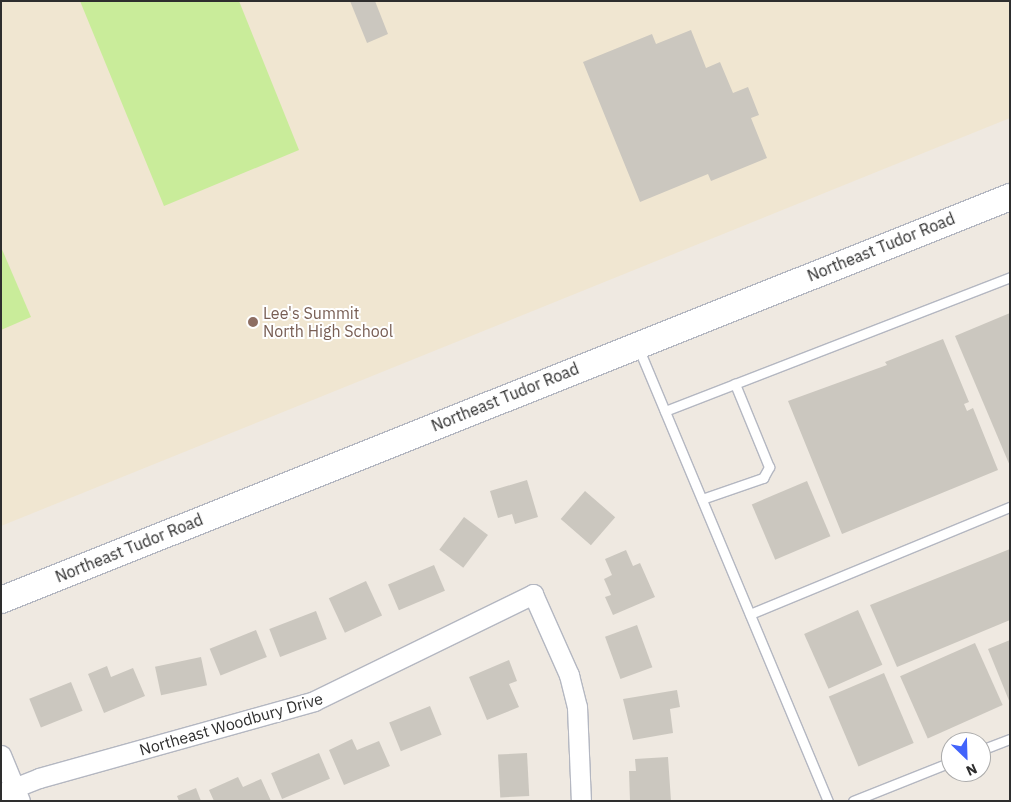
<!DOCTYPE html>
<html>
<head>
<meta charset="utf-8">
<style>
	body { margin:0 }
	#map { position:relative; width:1011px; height:802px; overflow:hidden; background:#efe9e1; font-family:"IBM Plex Sans",sans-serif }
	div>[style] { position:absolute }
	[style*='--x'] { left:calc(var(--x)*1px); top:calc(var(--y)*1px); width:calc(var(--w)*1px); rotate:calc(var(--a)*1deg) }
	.education>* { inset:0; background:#f0e6d1 }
	.pitch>* { inset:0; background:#c9ec9a }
	.building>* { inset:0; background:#cbc7bf; transform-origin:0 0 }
	.roads { filter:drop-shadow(1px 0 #b4b7c1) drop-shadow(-1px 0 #b4b7c1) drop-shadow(0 1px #b4b7c1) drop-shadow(0 -1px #b4b7c1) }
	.lane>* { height:9px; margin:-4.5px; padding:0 4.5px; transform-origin:4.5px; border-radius:4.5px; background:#fff }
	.street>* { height:19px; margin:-9.5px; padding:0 9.5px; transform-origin:9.5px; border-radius:9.5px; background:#fff }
	.secondary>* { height:26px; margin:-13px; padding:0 13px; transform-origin:13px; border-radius:13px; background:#fff }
	.dots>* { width:14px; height:14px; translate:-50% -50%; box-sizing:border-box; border:2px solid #fff; border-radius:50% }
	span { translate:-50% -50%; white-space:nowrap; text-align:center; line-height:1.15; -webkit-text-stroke:4px #fff; paint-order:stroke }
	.street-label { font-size:16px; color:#2e2e2e }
	.education-label { font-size:16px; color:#785e54 }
	.left { translate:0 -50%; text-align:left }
	.frame { position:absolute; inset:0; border:2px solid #2e2e2e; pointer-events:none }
	.north { position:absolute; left:941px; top:732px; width:50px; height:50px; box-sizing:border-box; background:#fff; border:1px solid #ababab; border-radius:50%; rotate:156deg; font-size:14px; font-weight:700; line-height:20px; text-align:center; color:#2e2e2e }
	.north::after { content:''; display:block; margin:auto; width:18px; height:22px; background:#4264fb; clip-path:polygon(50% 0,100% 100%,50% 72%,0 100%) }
</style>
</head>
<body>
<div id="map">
	<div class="education">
		<div style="clip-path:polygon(1px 1px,1010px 1px,1010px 118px,1px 526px)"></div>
	</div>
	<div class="pitch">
		<div style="clip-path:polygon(80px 1px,239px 1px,299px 150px,164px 206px)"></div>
		<div style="clip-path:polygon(1px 247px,31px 317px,1px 330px)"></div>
	</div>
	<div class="building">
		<div style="clip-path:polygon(350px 1px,375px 1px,388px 34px,367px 43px)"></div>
		<div style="clip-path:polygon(691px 30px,706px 68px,720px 62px,733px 93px,748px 87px,759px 115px,751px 118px,767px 158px,711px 181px,708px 174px,640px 202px,583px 62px,652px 34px,656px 44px)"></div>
		<div style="clip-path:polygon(1010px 313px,1010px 466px,955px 336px)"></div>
		<div style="clip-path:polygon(943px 339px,969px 402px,964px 404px,967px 411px,973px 408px,998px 470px,842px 534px,788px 401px,887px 365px,885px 362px)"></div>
		<div style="clip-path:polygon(527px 480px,538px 517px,515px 524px,512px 514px,498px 518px,490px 491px)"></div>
		<div style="left:807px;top:481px;width:60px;height:60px;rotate:67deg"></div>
		<div style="left:585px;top:491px;width:40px;height:37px;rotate:41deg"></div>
		<div style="left:464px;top:517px;width:30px;height:41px;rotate:37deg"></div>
		<div style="clip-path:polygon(1010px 549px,1010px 620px,897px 667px,870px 605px)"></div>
		<div style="clip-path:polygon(626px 550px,633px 566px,640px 563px,655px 597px,613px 615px,605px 597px,611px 595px,604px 579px,612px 575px,605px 559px)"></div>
		<div style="left:434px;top:565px;width:28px;height:50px;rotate:67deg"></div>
		<div style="left:366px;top:581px;width:38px;height:41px;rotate:65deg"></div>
		<div style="left:858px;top:610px;width:60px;height:59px;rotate:66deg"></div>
		<div style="left:316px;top:611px;width:30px;height:50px;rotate:69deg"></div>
		<div style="left:637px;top:625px;width:45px;height:34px;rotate:70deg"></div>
		<div style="left:256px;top:630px;width:29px;height:50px;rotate:68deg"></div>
		<div style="clip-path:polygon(1010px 640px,1010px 703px,988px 649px)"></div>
		<div style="left:975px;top:643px;width:68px;height:82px;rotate:66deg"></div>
		<div style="left:201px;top:657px;width:29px;height:47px;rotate:78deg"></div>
		<div style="clip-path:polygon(509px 660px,517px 681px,509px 684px,519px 707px,487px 720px,469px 677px)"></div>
		<div style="clip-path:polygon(107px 666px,111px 677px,133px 668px,145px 696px,104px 713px,88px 674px)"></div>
		<div style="left:884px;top:673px;width:76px;height:60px;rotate:67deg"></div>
		<div style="left:71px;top:682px;width:31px;height:45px;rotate:68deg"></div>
		<div style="clip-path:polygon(677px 690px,680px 707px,670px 709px,673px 733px,633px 740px,623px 699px)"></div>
		<div style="left:430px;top:706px;width:31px;height:44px;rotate:68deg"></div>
		<div style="clip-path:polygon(352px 739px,357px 750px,379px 741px,390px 766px,344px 785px,329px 750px)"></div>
		<div style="left:319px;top:753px;width:28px;height:52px;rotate:67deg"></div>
		<div style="left:527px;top:753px;width:43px;height:29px;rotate:87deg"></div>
		<div style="clip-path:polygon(668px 757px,671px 801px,630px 801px,629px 771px,636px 771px,635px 759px)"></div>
		<div style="clip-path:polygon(238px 777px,243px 787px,261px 779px,271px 801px,214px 801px,209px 790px)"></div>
		<div style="clip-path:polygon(196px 788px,201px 801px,179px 801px,177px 796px)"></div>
	</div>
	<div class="roads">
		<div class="lane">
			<div style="--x:638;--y:347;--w:492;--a:67.3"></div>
			<div style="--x:665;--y:411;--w:370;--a:-21.2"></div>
			<div style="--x:702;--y:499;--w:65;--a:-19"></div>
			<div style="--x:763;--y:478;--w:13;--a:-61"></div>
			<div style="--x:769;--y:467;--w:90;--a:-112.3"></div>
			<div style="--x:750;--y:614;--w:281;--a:-22.4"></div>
			<div style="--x:981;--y:750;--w:31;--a:-21"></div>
			<div style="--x:853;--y:801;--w:105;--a:-21.7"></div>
		</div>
		<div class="street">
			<div style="--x:1;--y:755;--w:50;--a:67.6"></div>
			<div style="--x:1;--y:793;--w:41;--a:-21.5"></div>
			<div style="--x:39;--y:778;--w:286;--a:-15.6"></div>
			<div style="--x:314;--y:701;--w:244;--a:-26"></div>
			<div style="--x:533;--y:594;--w:89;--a:66"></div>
			<div style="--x:569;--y:675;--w:33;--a:76"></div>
			<div style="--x:577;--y:707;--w:94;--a:87.6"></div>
		</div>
		<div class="secondary">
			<div style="--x:1;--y:600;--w:1087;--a:-21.77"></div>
		</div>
	</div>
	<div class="dots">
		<div style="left:253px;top:322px;background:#8d6e63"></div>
	</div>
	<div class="street-label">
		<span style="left:881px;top:247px;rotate:-22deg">Northeast Tudor Road</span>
		<span style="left:505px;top:397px;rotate:-22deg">Northeast Tudor Road</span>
		<span style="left:129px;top:548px;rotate:-22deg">Northeast Tudor Road</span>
		<span style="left:231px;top:724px;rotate:-16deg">Northeast Woodbury Drive</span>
	</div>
	<div class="education-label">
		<span class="left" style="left:263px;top:322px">Lee's Summit<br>North High School</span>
	</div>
	<div class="frame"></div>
	<div class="north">N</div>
</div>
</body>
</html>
